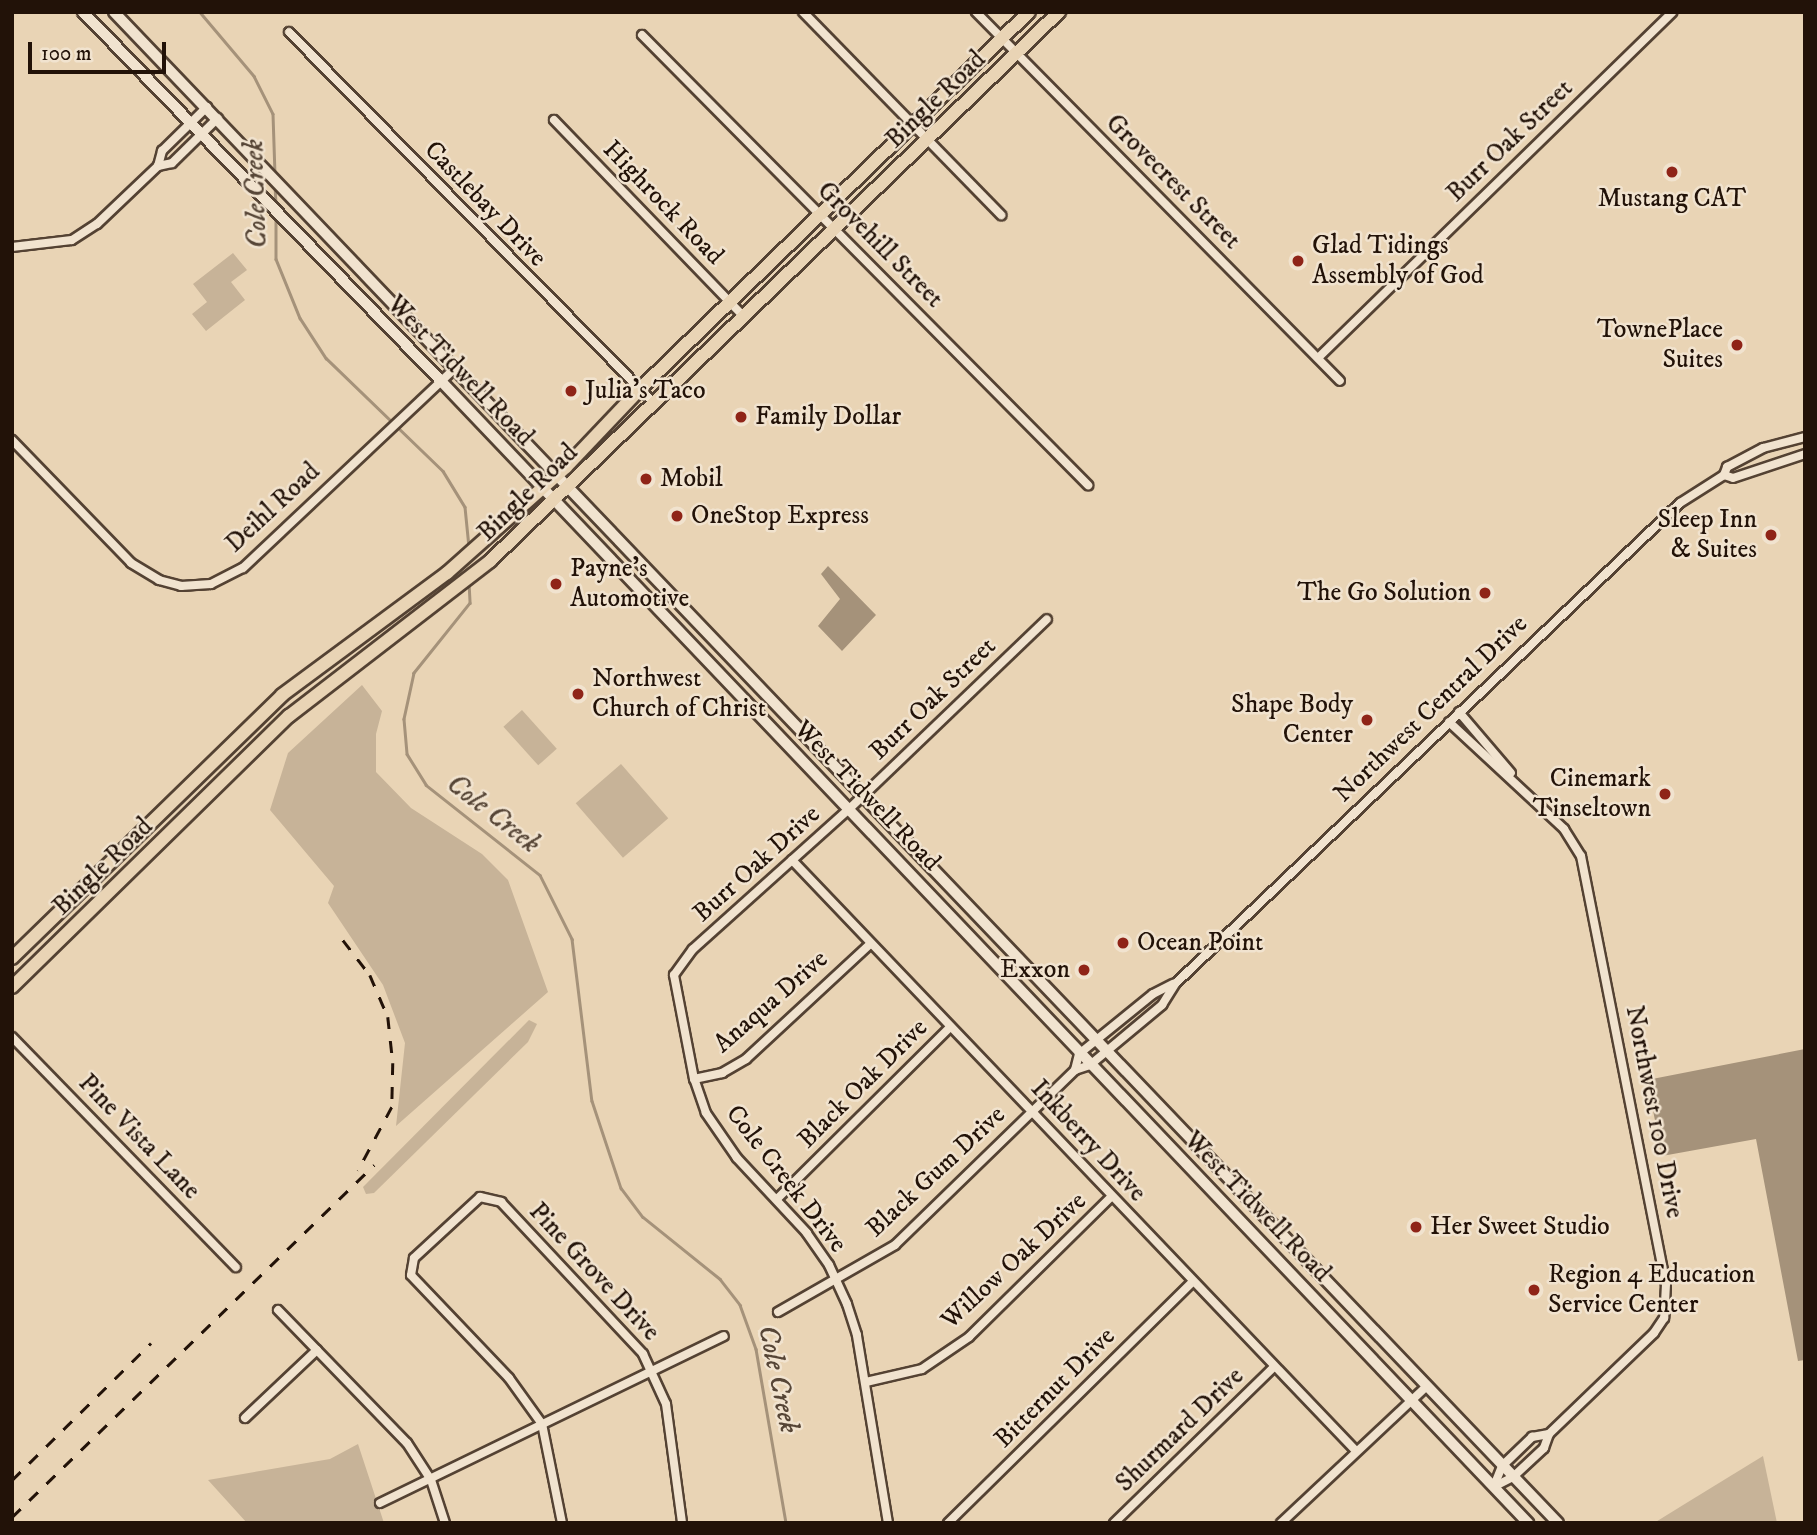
<!DOCTYPE html>
<html>
<head>
<meta charset="utf-8">
<style>
	body { margin:0 }
	#map { position:relative; width:1817px; height:1535px; overflow:hidden; background:#e9d4b5; font-family:"IM FELL DW Pica",serif }
	div>[style] { position:absolute }
	[style*='--x'] { left:calc(var(--x)*1px); top:calc(var(--y)*1px); width:calc(var(--w)*1px); rotate:calc(var(--a)*1deg) }
	.green>* { inset:0; background:#c7b398; transform-origin:0 0 }
	.water>* { inset:0; background:#a5927a }
	.stream>* { height:2.5px; margin:-1.25px; padding:0 1.25px; transform-origin:1.25px; border-radius:1.25px; background:#a5927a }
	.roads { filter:drop-shadow(2px 0 #544233) drop-shadow(-2px 0 #544233) drop-shadow(0 2px #544233) drop-shadow(0 -2px #544233) }
	.street>* { height:8px; margin:-4px; padding:0 4px; transform-origin:4px; border-radius:4px; background:#f1e3cf }
	.secondary>* { height:10px; margin:-5px; padding:0 5px; transform-origin:5px; border-radius:5px; background:#f1e3cf }
	.primary>* { height:12px; margin:-6px; padding:0 6px; transform-origin:6px; border-radius:6px; background:#e9d4b5 }
	.rail>* { height:2.5px; margin-top:-1.25px; transform-origin:0; background:repeating-linear-gradient(90deg,#221208 0 12px,transparent 0 24px) }
	.dots>* { width:19px; height:19px; translate:-50% -50%; box-sizing:border-box; border:4px solid #f1e3cf; border-radius:50% }
	span { translate:-50% -50%; white-space:nowrap; text-align:center; line-height:1.15; -webkit-text-stroke:5px #f1e3cf; paint-order:stroke }
	.street-label { font-size:26px; color:#221208 }
	.poi-label { font-size:26px; color:#221208 }
	.left { translate:0 -50%; text-align:left }
	.right { translate:-100% -50%; text-align:right }
	.water-label { font-size:28px; color:#564536; font-style:italic }
	.frame { position:absolute; inset:0; border:14px solid #221208; pointer-events:none }
	.scale { position:absolute; left:28px; top:42px; width:138px; height:32px; box-sizing:border-box; border:4px solid #221208; border-top:0; padding-left:9px; font-size:21px; line-height:24px; white-space:nowrap; color:#221208; -webkit-text-stroke:5px #f1e3cf; paint-order:stroke }
</style>
</head>
<body>
<div id="map">
	<div class="green">
		<div style="clip-path:polygon(233px 253px,247px 270px,231px 282px,245px 300px,206px 331px,192px 314px,207px 302px,193px 284px)"></div>
		<div style="clip-path:polygon(362px 685px,382px 711px,376px 734px,376px 772px,411px 808px,482px 854px,508px 880px,548px 992px,396px 1126px,405px 1043px,383px 985px,328px 903px,334px 886px,270px 810px,288px 753px)"></div>
		<div style="left:522px;top:710px;width:52px;height:25px;rotate:48deg"></div>
		<div style="left:621px;top:764px;width:72px;height:60px;rotate:49deg"></div>
		<div style="clip-path:polygon(529px 1020px,537px 1024px,528px 1042px,374px 1193px,366px 1194px,363px 1187px)"></div>
		<div style="clip-path:polygon(358px 1444px,384px 1523px,247px 1523px,208px 1480px,330px 1459px)"></div>
		<div style="clip-path:polygon(1763px 1456px,1777px 1523px,1654px 1523px,1688px 1502px)"></div>
	</div>
	<div class="water">
		<div style="clip-path:polygon(828px 566px,876px 615px,842px 651px,818px 626px,840px 599px,821px 574px)"></div>
		<div style="clip-path:polygon(1805px 1049px,1805px 1360px,1798px 1361px,1756px 1139px,1662px 1156px,1647px 1080px)"></div>
	</div>
	<div class="stream">
		<div style="--x:200;--y:12;--w:84;--a:49.8"></div>
		<div style="--x:254;--y:76;--w:42;--a:63.4"></div>
		<div style="--x:273;--y:114;--w:61;--a:88.1"></div>
		<div style="--x:275;--y:185;--w:21;--a:87"></div>
		<div style="--x:276;--y:217;--w:42;--a:90"></div>
		<div style="--x:276;--y:259;--w:64;--a:67.9"></div>
		<div style="--x:300;--y:318;--w:48;--a:57"></div>
		<div style="--x:326;--y:358;--w:163;--a:44"></div>
		<div style="--x:443;--y:471;--w:42;--a:58.6"></div>
		<div style="--x:465;--y:507;--w:40;--a:84.3"></div>
		<div style="--x:469;--y:582;--w:21;--a:87"></div>
		<div style="--x:470;--y:603;--w:90;--a:128.7"></div>
		<div style="--x:414;--y:673;--w:47;--a:102.3"></div>
		<div style="--x:404;--y:719;--w:35;--a:85"></div>
		<div style="--x:407;--y:754;--w:36;--a:58"></div>
		<div style="--x:426;--y:785;--w:145;--a:38.3"></div>
		<div style="--x:540;--y:875;--w:72;--a:63.4"></div>
		<div style="--x:572;--y:939;--w:163;--a:83"></div>
		<div style="--x:592;--y:1101;--w:92;--a:71.6"></div>
		<div style="--x:621;--y:1188;--w:36;--a:53"></div>
		<div style="--x:643;--y:1217;--w:99;--a:38.8"></div>
		<div style="--x:720;--y:1279;--w:33;--a:52"></div>
		<div style="--x:740;--y:1305;--w:47;--a:70"></div>
		<div style="--x:756;--y:1349;--w:177;--a:80.2"></div>
	</div>
	<div class="roads">
		<div class="street">
			<div style="--x:803;--y:12;--w:284;--a:45.7"></div>
			<div style="--x:976;--y:12;--w:518;--a:45.39"></div>
			<div style="--x:289;--y:32;--w:519;--a:45.47"></div>
			<div style="--x:642;--y:35;--w:634;--a:45.26"></div>
			<div style="--x:554;--y:120;--w:271;--a:46"></div>
			<div style="--x:158;--y:166;--w:16;--a:-75"></div>
			<div style="--x:162;--y:151;--w:63;--a:-44.4"></div>
			<div style="--x:12;--y:247;--w:60;--a:-6.7"></div>
			<div style="--x:72;--y:240;--w:30;--a:-33"></div>
			<div style="--x:97;--y:224;--w:84;--a:-43.6"></div>
			<div style="--x:158;--y:166;--w:14;--a:-12"></div>
			<div style="--x:172;--y:163;--w:64;--a:-44.4"></div>
			<div style="--x:1318;--y:358;--w:495;--a:-44.3"></div>
			<div style="--x:12;--y:440;--w:171;--a:45.9"></div>
			<div style="--x:131;--y:563;--w:33;--a:31"></div>
			<div style="--x:159;--y:580;--w:23;--a:15"></div>
			<div style="--x:181;--y:586;--w:30;--a:-4"></div>
			<div style="--x:211;--y:584;--w:36;--a:-27"></div>
			<div style="--x:243;--y:568;--w:291;--a:-43.3"></div>
			<div style="--x:1724;--y:475;--w:9;--a:18"></div>
			<div style="--x:1733;--y:478;--w:76;--a:-18.4"></div>
			<div style="--x:1459;--y:712;--w:80;--a:49.6"></div>
			<div style="--x:1449;--y:722;--w:157;--a:42.9"></div>
			<div style="--x:1564;--y:829;--w:32;--a:58"></div>
			<div style="--x:1581;--y:856;--w:436;--a:78.8"></div>
			<div style="--x:1666;--y:1284;--w:34;--a:93"></div>
			<div style="--x:1664;--y:1318;--w:18;--a:124"></div>
			<div style="--x:1654;--y:1333;--w:146;--a:136.1"></div>
			<div style="--x:1549;--y:1434;--w:15;--a:110"></div>
			<div style="--x:1544;--y:1448;--w:42;--a:136.9"></div>
			<div style="--x:1513;--y:1477;--w:22;--a:153"></div>
			<div style="--x:792;--y:860;--w:816;--a:46.34"></div>
			<div style="--x:12;--y:1037;--w:321;--a:45.8"></div>
			<div style="--x:1075;--y:1070;--w:16;--a:-76"></div>
			<div style="--x:1079;--y:1054;--w:95;--a:-39"></div>
			<div style="--x:1153;--y:994;--w:22;--a:-27"></div>
			<div style="--x:694;--y:1079;--w:29;--a:-12"></div>
			<div style="--x:722;--y:1073;--w:28;--a:-30"></div>
			<div style="--x:746;--y:1059;--w:169;--a:-42.8"></div>
			<div style="--x:777;--y:1199;--w:243;--a:-44.8"></div>
			<div style="--x:278;--y:1310;--w:185;--a:45.9"></div>
			<div style="--x:407;--y:1443;--w:44;--a:57"></div>
			<div style="--x:431;--y:1480;--w:45;--a:72"></div>
			<div style="--x:778;--y:1312;--w:135;--a:-29.8"></div>
			<div style="--x:895;--y:1245;--w:251;--a:-44.2"></div>
			<div style="--x:1075;--y:1070;--w:16;--a:-18"></div>
			<div style="--x:1090;--y:1065;--w:94;--a:-39.8"></div>
			<div style="--x:1162;--y:1005;--w:26;--a:-58"></div>
			<div style="--x:1176;--y:983;--w:696;--a:-43.6"></div>
			<div style="--x:1680;--y:503;--w:52;--a:-32.5"></div>
			<div style="--x:1724;--y:475;--w:9;--a:-69"></div>
			<div style="--x:1727;--y:467;--w:41;--a:-27.8"></div>
			<div style="--x:1763;--y:448;--w:43;--a:-14.7"></div>
			<div style="--x:866;--y:1382;--w:57;--a:-13.1"></div>
			<div style="--x:922;--y:1369;--w:57;--a:-34.2"></div>
			<div style="--x:969;--y:1337;--w:199;--a:-44.6"></div>
			<div style="--x:245;--y:1418;--w:99;--a:-43.4"></div>
			<div style="--x:1494;--y:1486;--w:22;--a:-68"></div>
			<div style="--x:1502;--y:1466;--w:42;--a:-44"></div>
			<div style="--x:1532;--y:1437;--w:17;--a:-10"></div>
			<div style="--x:380;--y:1503;--w:382;--a:-25.9"></div>
			<div style="--x:562;--y:1523;--w:101;--a:-101.4"></div>
			<div style="--x:542;--y:1424;--w:57;--a:-125.7"></div>
			<div style="--x:509;--y:1378;--w:142;--a:-133.6"></div>
			<div style="--x:411;--y:1275;--w:17;--a:-80"></div>
			<div style="--x:414;--y:1258;--w:90;--a:-42.7"></div>
			<div style="--x:480;--y:1197;--w:22;--a:13"></div>
			<div style="--x:501;--y:1202;--w:208;--a:46.9"></div>
			<div style="--x:643;--y:1354;--w:55;--a:65.3"></div>
			<div style="--x:666;--y:1404;--w:120;--a:82.3"></div>
			<div style="--x:888;--y:1523;--w:191;--a:-99.4"></div>
			<div style="--x:857;--y:1335;--w:33;--a:-108"></div>
			<div style="--x:847;--y:1304;--w:43;--a:-114.8"></div>
			<div style="--x:829;--y:1265;--w:39;--a:-125"></div>
			<div style="--x:807;--y:1233;--w:103;--a:-133"></div>
			<div style="--x:737;--y:1158;--w:55;--a:-124.6"></div>
			<div style="--x:706;--y:1113;--w:36;--a:-109"></div>
			<div style="--x:694;--y:1079;--w:106;--a:-100.9"></div>
			<div style="--x:674;--y:975;--w:32;--a:-54"></div>
			<div style="--x:693;--y:949;--w:210;--a:-41.9"></div>
			<div style="--x:849;--y:809;--w:274;--a:-43.8"></div>
			<div style="--x:948;--y:1523;--w:343;--a:-44.6"></div>
			<div style="--x:1114;--y:1523;--w:223;--a:-44.3"></div>
			<div style="--x:1281;--y:1523;--w:200;--a:-43.2"></div>
		</div>
		<div class="secondary">
			<div style="--x:83;--y:12;--w:514;--a:45.87"></div>
			<div style="--x:441;--y:381;--w:1577;--a:46.41"></div>
			<div style="--x:114;--y:12;--w:2090;--a:46.3"></div>
		</div>
		<div class="primary">
			<div style="--x:12;--y:958;--w:377;--a:-44.2"></div>
			<div style="--x:282;--y:695;--w:205;--a:-36.5"></div>
			<div style="--x:447;--y:573;--w:159;--a:-41.7"></div>
			<div style="--x:566;--y:467;--w:109;--a:-46.5"></div>
			<div style="--x:641;--y:388;--w:540;--a:-44.1"></div>
			<div style="--x:12;--y:987;--w:388;--a:-44.4"></div>
			<div style="--x:289;--y:716;--w:254;--a:-37.6"></div>
			<div style="--x:490;--y:561;--w:791;--a:-43.98"></div>
		</div>
	</div>
	<div class="rail">
		<div style="--x:343;--y:940;--w:44;--a:52.4"></div>
		<div style="--x:370;--y:975;--w:46;--a:66.8"></div>
		<div style="--x:388;--y:1017;--w:46;--a:83.8"></div>
		<div style="--x:393;--y:1063;--w:44;--a:91.3"></div>
		<div style="--x:392;--y:1107;--w:72;--a:118"></div>
		<div style="--x:12;--y:1480;--w:195;--a:-44.6"></div>
		<div style="--x:12;--y:1517;--w:505;--a:-44.2"></div>
	</div>
	<div class="dots">
		<div style="left:1672px;top:172px;background:#8f2418"></div>
		<div style="left:1298px;top:261px;background:#8f2418"></div>
		<div style="left:1737px;top:345px;background:#8f2418"></div>
		<div style="left:571px;top:391px;background:#8f2418"></div>
		<div style="left:741px;top:417px;background:#8f2418"></div>
		<div style="left:646px;top:479px;background:#8f2418"></div>
		<div style="left:677px;top:516px;background:#8f2418"></div>
		<div style="left:1771px;top:535px;background:#8f2418"></div>
		<div style="left:556px;top:584px;background:#8f2418"></div>
		<div style="left:1485px;top:593px;background:#8f2418"></div>
		<div style="left:578px;top:694px;background:#8f2418"></div>
		<div style="left:1367px;top:720px;background:#8f2418"></div>
		<div style="left:1665px;top:794px;background:#8f2418"></div>
		<div style="left:1123px;top:943px;background:#8f2418"></div>
		<div style="left:1084px;top:970px;background:#8f2418"></div>
		<div style="left:1416px;top:1227px;background:#8f2418"></div>
		<div style="left:1534px;top:1290px;background:#8f2418"></div>
	</div>
	<div class="street-label">
		<span style="left:936px;top:100px;rotate:-44deg">Bingle Road</span>
		<span style="left:1510px;top:141px;rotate:-44deg">Burr Oak Street</span>
		<span style="left:1173px;top:182px;rotate:45deg">Grovecrest Street</span>
		<span style="left:663px;top:203px;rotate:46deg">Highrock Road</span>
		<span style="left:485px;top:204px;rotate:46deg">Castlebay Drive</span>
		<span style="left:880px;top:245px;rotate:45deg">Grovehill Street</span>
		<span style="left:460px;top:371px;rotate:46deg">West Tidwell Road</span>
		<span style="left:528px;top:493px;rotate:-44deg">Bingle Road</span>
		<span style="left:273px;top:508px;rotate:-43deg">Deihl Road</span>
		<span style="left:933px;top:699px;rotate:-44deg">Burr Oak Street</span>
		<span style="left:1431px;top:709px;rotate:-44deg">Northwest Central Drive</span>
		<span style="left:867px;top:796px;rotate:46deg">West Tidwell Road</span>
		<span style="left:757px;top:864px;rotate:-42deg">Burr Oak Drive</span>
		<span style="left:103px;top:867px;rotate:-44deg">Bingle Road</span>
		<span style="left:771px;top:1002px;rotate:-41deg">Anaqua Drive</span>
		<span style="left:863px;top:1084px;rotate:-45deg">Black Oak Drive</span>
		<span style="left:1654px;top:1112px;rotate:79deg">Northwest 100 Drive</span>
		<span style="left:139px;top:1137px;rotate:46deg">Pine Vista Lane</span>
		<span style="left:1088px;top:1141px;rotate:47deg">Inkberry Drive</span>
		<span style="left:936px;top:1172px;rotate:-43deg">Black Gum Drive</span>
		<span style="left:786px;top:1179px;rotate:52deg">Cole Creek Drive</span>
		<span style="left:1257px;top:1207px;rotate:46deg">West Tidwell Road</span>
		<span style="left:1014px;top:1261px;rotate:-43deg">Willow Oak Drive</span>
		<span style="left:594px;top:1272px;rotate:47deg">Pine Grove Drive</span>
		<span style="left:1055px;top:1388px;rotate:-45deg">Bitternut Drive</span>
		<span style="left:1180px;top:1430px;rotate:-44deg">Shurmard Drive</span>
	</div>
	<div class="poi-label">
		<span style="left:1672px;top:199px">Mustang CAT</span>
		<span class="left" style="left:1312px;top:261px">Glad Tidings<br>Assembly of God</span>
		<span class="right" style="left:1723px;top:345px">TownePlace<br>Suites</span>
		<span class="left" style="left:585px;top:391px">Julia's Taco</span>
		<span class="left" style="left:755px;top:417px">Family Dollar</span>
		<span class="left" style="left:660px;top:479px">Mobil</span>
		<span class="left" style="left:691px;top:516px">OneStop Express</span>
		<span class="right" style="left:1757px;top:535px">Sleep Inn<br>&amp; Suites</span>
		<span class="left" style="left:570px;top:584px">Payne's<br>Automotive</span>
		<span class="right" style="left:1471px;top:593px">The Go Solution</span>
		<span class="left" style="left:592px;top:694px">Northwest<br>Church of Christ</span>
		<span class="right" style="left:1353px;top:720px">Shape Body<br>Center</span>
		<span class="right" style="left:1651px;top:794px">Cinemark<br>Tinseltown</span>
		<span class="left" style="left:1137px;top:943px">Ocean Point</span>
		<span class="right" style="left:1070px;top:970px">Exxon</span>
		<span class="left" style="left:1430px;top:1227px">Her Sweet Studio</span>
		<span class="left" style="left:1548px;top:1290px">Region 4 Education<br>Service Center</span>
	</div>
	<div class="water-label">
		<span style="left:256px;top:194px;rotate:-92deg">Cole Creek</span>
		<span style="left:493px;top:814px;rotate:38deg">Cole Creek</span>
		<span style="left:778px;top:1379px;rotate:78deg">Cole Creek</span>
	</div>
	<div class="frame"></div>
	<div class="scale">100 m</div>
</div>
</body>
</html>
